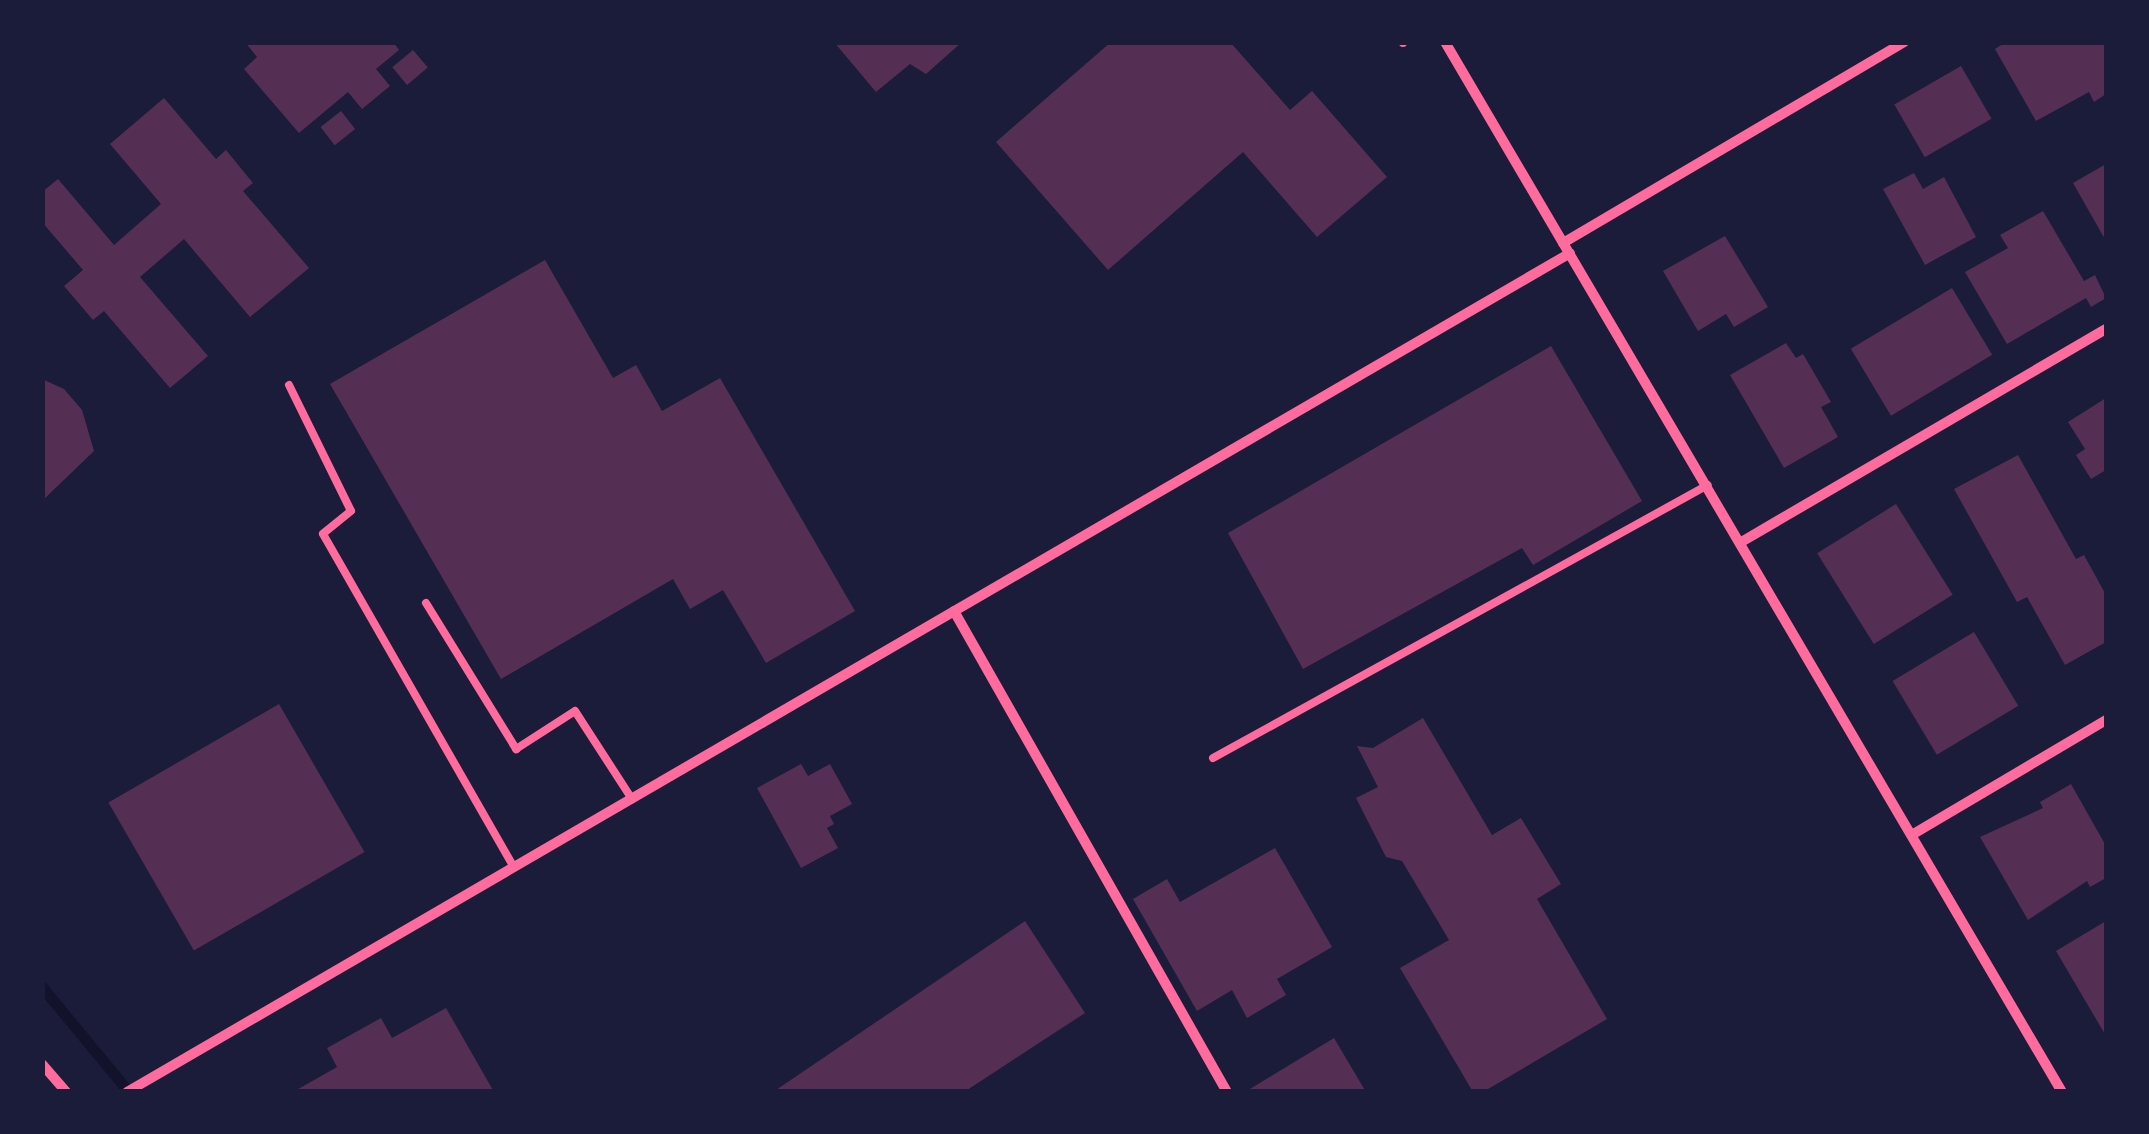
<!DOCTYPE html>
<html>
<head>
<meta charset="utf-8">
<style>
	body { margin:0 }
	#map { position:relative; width:2149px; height:1134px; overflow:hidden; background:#1b1b3a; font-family:Inter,sans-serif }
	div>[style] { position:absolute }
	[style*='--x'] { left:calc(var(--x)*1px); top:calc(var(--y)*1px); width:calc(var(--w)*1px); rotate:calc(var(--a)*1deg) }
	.stream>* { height:11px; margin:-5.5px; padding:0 5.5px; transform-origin:5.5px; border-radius:5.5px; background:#12122b }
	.building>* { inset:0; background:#542f53; transform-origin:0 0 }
	.service>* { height:8px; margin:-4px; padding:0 4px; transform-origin:4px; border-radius:4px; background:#ff6b9d }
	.minor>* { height:10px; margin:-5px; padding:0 5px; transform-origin:5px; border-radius:5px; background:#ff6b9d }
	span { translate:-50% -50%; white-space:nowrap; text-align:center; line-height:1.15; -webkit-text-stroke:9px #1b1b3a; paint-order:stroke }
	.frame { position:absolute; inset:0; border:45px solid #1b1b3a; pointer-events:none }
</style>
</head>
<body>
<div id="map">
	<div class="stream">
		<div style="--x:42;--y:987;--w:136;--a:50.4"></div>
	</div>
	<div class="building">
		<div style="clip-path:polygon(245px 42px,393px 42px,399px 50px,376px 69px,390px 86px,362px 109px,348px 92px,299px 133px,244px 69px,257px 57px)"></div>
		<div style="clip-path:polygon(834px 42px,962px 42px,926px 74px,910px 64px,876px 92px)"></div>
		<div style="clip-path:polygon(1111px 42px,1230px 42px,1290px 110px,1312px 91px,1387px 177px,1317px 237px,1243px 152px,1108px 270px,996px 142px)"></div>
		<div style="clip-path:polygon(2006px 42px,2105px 42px,2106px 94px,2094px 102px,2089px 92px,2036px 121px,1995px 49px)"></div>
		<div style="left:413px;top:50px;width:23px;height:27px;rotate:50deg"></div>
		<div style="left:1961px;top:66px;width:61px;height:77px;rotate:60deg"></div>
		<div style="clip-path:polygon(164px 98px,216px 159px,226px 150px,253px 183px,243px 191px,309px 268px,250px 317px,184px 239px,140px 277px,208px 356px,170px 388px,104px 311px,93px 320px,64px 286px,83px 270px,42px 222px,42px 192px,58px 179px,114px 245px,161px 204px,110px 144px)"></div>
		<div style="left:341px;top:111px;width:23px;height:26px;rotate:52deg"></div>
		<div style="clip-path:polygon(2106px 164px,2106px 241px,2073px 183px)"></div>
		<div style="clip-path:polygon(1914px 173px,1923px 189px,1944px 177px,1976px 237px,1925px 265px,1883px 189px)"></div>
		<div style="clip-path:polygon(2043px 211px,2084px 281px,2095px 275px,2106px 298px,2091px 307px,2086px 298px,2007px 344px,1965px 272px,2008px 248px,2000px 235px)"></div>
		<div style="clip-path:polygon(1725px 236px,1768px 307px,1734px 327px,1726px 314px,1698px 331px,1663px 271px)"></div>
		<div style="clip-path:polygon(545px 260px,613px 378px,636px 365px,662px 411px,720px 378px,855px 611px,766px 663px,723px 590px,690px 609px,673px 579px,501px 679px,330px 384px)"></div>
		<div style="left:1952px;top:288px;width:78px;height:118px;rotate:59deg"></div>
		<div style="clip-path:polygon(1786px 343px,1796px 358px,1803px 354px,1831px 402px,1821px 407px,1838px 437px,1784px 468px,1730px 375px)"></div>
		<div style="clip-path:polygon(1551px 346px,1642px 501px,1533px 565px,1522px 548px,1303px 669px,1228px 533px)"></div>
		<div style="clip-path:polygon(42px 379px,64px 389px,82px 410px,94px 451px,42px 501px)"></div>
		<div style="clip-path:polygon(2106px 398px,2106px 470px,2091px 479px,2076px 455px,2085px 449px,2068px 422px)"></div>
		<div style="clip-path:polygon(2018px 455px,2076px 559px,2084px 555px,2106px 595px,2106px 642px,2065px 665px,2027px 597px,2017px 602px,1954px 489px)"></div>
		<div style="left:1896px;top:504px;width:107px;height:93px;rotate:58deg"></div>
		<div style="left:1974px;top:632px;width:86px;height:95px;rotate:59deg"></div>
		<div style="left:279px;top:704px;width:171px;height:197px;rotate:60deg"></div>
		<div style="clip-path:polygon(1423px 718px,1492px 835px,1521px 818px,1561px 884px,1537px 899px,1607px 1019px,1483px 1092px,1473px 1092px,1400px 968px,1449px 940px,1402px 861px,1386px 857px,1356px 798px,1378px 787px,1357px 746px,1373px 748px)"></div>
		<div style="clip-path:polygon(801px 764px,808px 776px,830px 764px,852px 804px,830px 816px,834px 824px,827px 828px,838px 848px,801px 868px,757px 788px)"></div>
		<div style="clip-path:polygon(2071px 784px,2106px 846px,2106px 878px,2090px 887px,2087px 881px,2028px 920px,1980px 837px,2043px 808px,2040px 802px)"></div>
		<div style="clip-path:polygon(1275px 848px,1332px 947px,1277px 979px,1286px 995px,1247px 1018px,1232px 990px,1197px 1011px,1133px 899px,1167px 879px,1180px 902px)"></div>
		<div style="clip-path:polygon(1025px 921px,1085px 1013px,964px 1092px,773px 1092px)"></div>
		<div style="clip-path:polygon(2106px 921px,2106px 1036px,2056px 951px)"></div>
		<div style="clip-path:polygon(446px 1008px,494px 1092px,293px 1092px,337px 1067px,327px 1048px,381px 1018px,392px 1038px)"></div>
		<div style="clip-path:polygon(1334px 1038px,1366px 1092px,1245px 1092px)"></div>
	</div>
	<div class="service">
		<div style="--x:1403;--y:42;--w:1;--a:90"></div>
		<div style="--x:289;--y:385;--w:140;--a:63.8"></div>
		<div style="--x:351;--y:511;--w:36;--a:141"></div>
		<div style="--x:323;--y:534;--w:384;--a:60.2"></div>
		<div style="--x:426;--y:603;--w:172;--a:58.3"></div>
		<div style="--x:516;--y:749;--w:70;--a:-32.8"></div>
		<div style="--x:575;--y:711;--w:105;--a:57.1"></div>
		<div style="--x:1213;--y:758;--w:565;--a:-28.88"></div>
	</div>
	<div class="minor">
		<div style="--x:1445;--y:42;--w:1218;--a:59.56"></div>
		<div style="--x:1563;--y:243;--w:396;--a:-30.5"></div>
		<div style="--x:1743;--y:541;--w:420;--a:-30.3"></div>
		<div style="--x:954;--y:611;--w:553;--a:60.42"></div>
		<div style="--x:1915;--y:833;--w:222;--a:-30.6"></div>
		<div style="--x:42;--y:1064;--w:37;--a:49"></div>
		<div style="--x:127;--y:1092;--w:1669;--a:-30.17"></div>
	</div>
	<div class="frame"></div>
</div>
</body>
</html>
